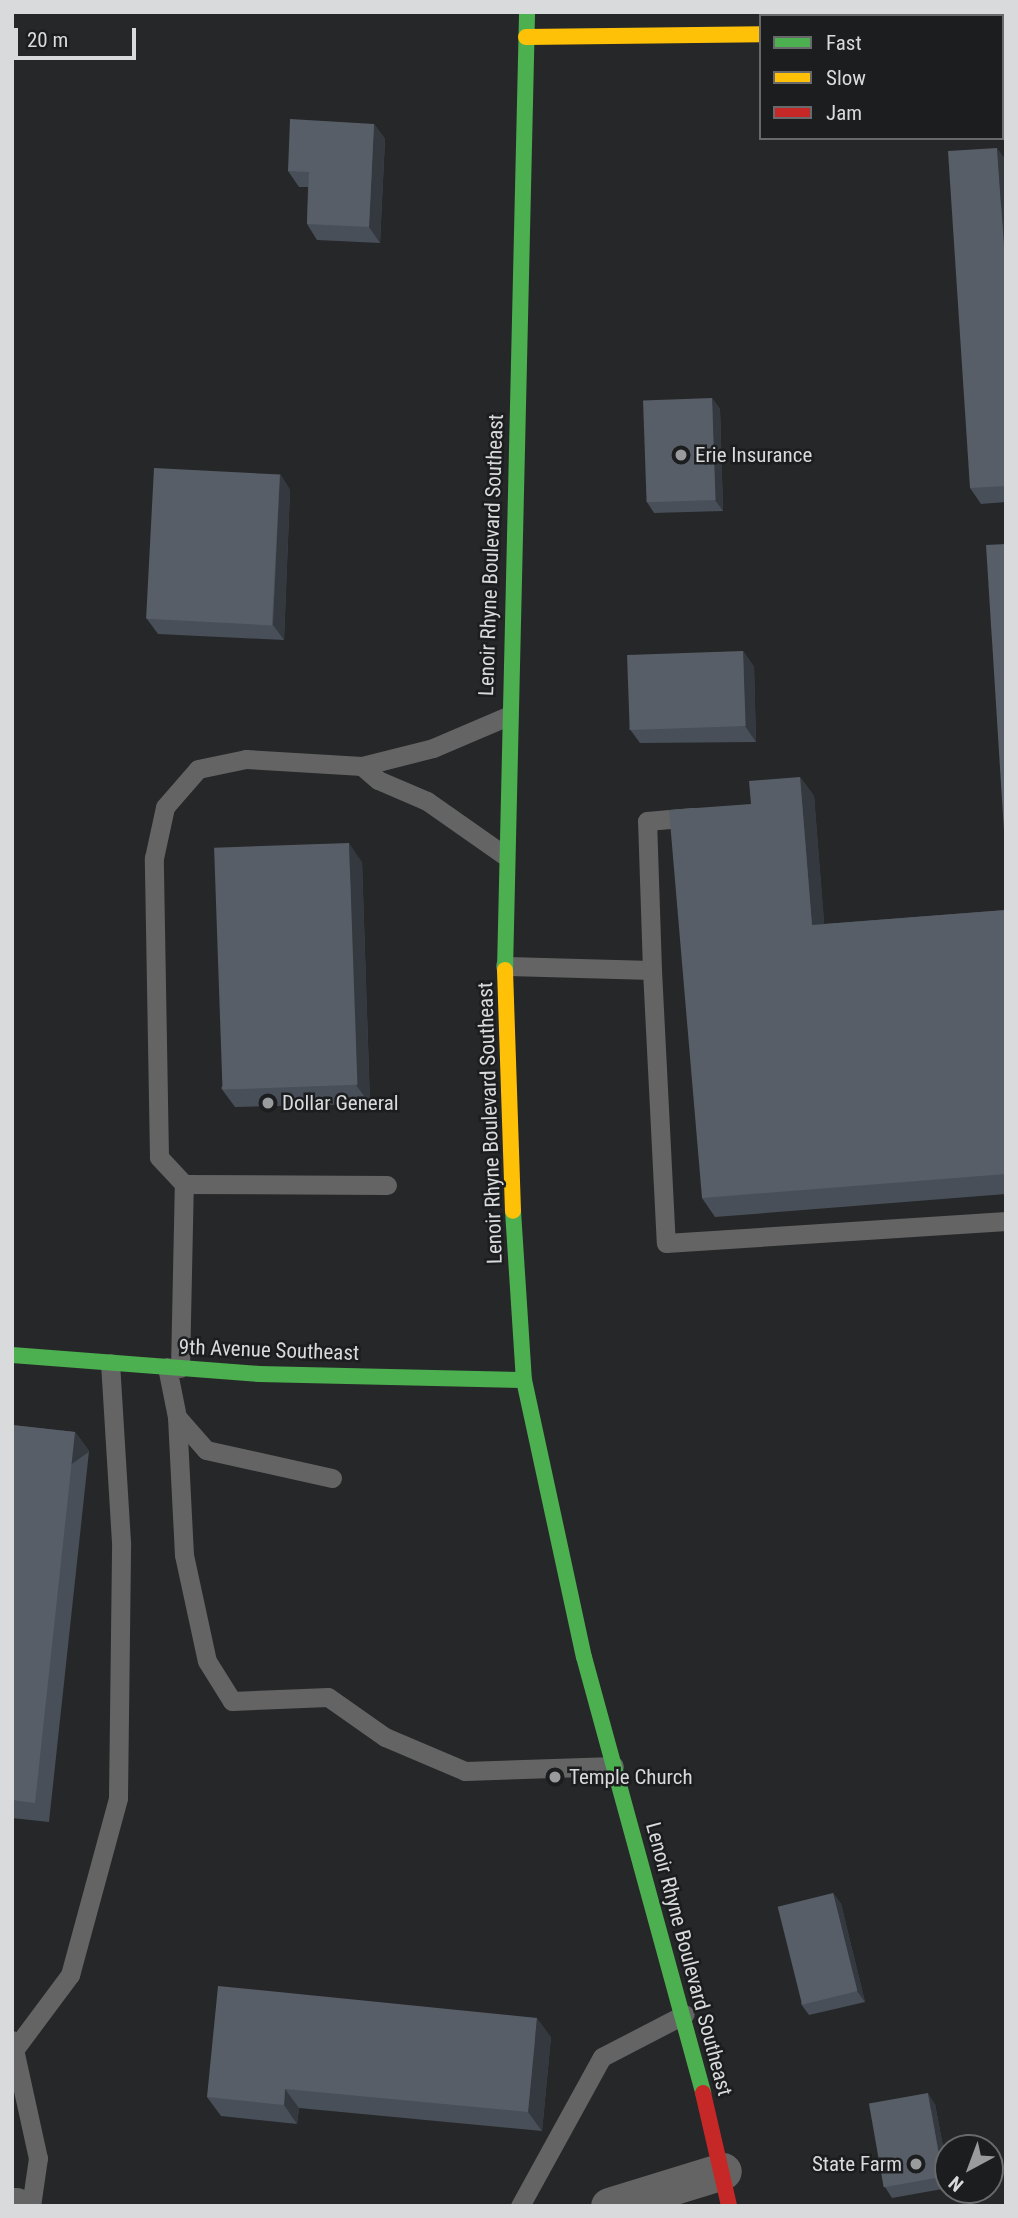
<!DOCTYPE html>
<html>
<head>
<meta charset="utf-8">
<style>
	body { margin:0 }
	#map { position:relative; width:1018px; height:2218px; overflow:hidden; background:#262728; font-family:"Roboto Condensed",sans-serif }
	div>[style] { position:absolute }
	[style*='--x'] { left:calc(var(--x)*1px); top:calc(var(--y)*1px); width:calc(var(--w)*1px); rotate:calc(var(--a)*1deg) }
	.lane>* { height:19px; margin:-9.5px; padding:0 9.5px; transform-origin:9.5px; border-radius:9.5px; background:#646464 }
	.street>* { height:37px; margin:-18.5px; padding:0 18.5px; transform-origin:18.5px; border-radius:18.5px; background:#646464 }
	.fast>* { height:16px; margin:-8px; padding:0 8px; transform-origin:8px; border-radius:8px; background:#4caf50 }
	.slow>* { height:16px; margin:-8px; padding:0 8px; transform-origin:8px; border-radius:8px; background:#ffc107 }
	.jam>* { height:16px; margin:-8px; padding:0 8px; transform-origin:8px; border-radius:8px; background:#c62828 }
	.wall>* { inset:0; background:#484f59 }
	.shaded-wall>* { inset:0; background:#34393f; transform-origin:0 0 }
	.building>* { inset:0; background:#585e67; transform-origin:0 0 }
	.dots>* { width:19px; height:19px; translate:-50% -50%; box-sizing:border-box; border:4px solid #1b1d1f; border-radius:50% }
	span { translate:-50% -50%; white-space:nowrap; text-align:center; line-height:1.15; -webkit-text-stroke:5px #1b1d1f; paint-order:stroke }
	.poi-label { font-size:21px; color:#d9dadc }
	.left { translate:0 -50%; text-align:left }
	.right { translate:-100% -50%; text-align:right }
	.street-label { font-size:21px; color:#d9dadc }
	.frame { position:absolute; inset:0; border:14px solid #d9dadc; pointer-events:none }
	.legend { position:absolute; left:759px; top:14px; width:245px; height:126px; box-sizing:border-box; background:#1b1d1f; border:2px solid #67696b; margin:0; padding:9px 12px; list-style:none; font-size:21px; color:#d9dadc }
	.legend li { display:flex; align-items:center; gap:14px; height:35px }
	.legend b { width:35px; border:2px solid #67696b }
	.north { position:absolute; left:934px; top:2134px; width:70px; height:70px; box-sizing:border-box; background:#1b1d1f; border:2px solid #67696b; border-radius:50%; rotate:221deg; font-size:19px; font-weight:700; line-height:28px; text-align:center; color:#d9dadc }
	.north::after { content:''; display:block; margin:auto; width:24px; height:32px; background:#9a9b9d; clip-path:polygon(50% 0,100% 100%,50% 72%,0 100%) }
	.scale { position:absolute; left:14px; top:28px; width:122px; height:32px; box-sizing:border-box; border:4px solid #d9dadc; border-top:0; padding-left:9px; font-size:21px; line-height:24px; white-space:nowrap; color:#d9dadc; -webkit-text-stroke:5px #1b1d1f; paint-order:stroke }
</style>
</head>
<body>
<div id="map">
	<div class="lane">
		<div style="--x:504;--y:855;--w:94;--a:-145"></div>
		<div style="--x:427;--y:801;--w:53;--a:-156.8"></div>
		<div style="--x:378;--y:780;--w:21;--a:-139"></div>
		<div style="--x:362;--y:766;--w:73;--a:-14.2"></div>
		<div style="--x:433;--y:748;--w:82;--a:-23.1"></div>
		<div style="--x:505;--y:966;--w:147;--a:1.6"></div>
		<div style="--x:652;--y:970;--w:273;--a:87.1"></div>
		<div style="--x:666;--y:1243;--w:341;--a:-3.7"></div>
		<div style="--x:652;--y:970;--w:149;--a:-91.9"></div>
		<div style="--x:647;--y:821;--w:46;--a:-5"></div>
		<div style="--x:184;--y:1184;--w:37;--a:-133"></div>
		<div style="--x:159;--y:1157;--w:299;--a:-91"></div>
		<div style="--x:154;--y:858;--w:52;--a:-77.8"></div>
		<div style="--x:165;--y:807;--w:50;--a:-49"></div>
		<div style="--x:198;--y:769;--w:49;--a:-11.8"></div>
		<div style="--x:246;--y:759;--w:116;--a:3.5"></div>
		<div style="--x:167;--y:1367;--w:51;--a:78.7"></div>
		<div style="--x:177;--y:1417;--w:44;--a:48.7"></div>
		<div style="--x:206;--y:1450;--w:129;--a:12.5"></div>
		<div style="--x:180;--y:1368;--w:184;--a:-88.8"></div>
		<div style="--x:184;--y:1184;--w:203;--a:0.3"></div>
		<div style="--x:177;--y:1417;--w:138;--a:87.1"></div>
		<div style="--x:184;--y:1555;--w:108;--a:77.8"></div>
		<div style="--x:207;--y:1661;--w:47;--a:58"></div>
		<div style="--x:232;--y:1701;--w:96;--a:-2.4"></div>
		<div style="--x:328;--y:1697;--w:70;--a:35.1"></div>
		<div style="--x:385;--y:1737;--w:87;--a:23"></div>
		<div style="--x:465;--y:1771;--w:149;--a:-1.9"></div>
		<div style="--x:12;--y:2040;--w:121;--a:77.6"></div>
		<div style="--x:38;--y:2158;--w:49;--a:98.3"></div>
		<div style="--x:17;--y:2046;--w:89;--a:-53.3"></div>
		<div style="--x:70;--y:1975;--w:183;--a:-74.8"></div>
		<div style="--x:118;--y:1798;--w:256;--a:-89.3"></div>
		<div style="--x:121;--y:1542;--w:179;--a:-93.5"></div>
		<div style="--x:520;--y:2206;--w:170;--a:-61.2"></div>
		<div style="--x:602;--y:2057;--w:93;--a:-27.4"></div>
	</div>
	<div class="street">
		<div style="--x:1002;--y:21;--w:4;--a:0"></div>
		<div style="--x:12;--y:2206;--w:4;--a:0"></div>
		<div style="--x:609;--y:2206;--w:119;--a:-17.1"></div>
	</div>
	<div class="fast">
		<div style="--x:505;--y:970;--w:958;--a:-88.68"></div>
		<div style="--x:513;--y:1211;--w:169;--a:86.3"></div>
		<div style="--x:524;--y:1380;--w:283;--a:77.8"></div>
		<div style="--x:584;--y:1657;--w:452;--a:74.7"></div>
		<div style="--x:12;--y:1355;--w:248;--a:4.4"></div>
		<div style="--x:259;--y:1374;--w:265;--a:1.3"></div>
	</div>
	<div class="slow">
		<div style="--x:526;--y:37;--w:235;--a:-0.7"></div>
		<div style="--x:505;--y:970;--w:241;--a:88.1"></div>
	</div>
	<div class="jam">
		<div style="--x:703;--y:2093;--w:116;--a:77"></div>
	</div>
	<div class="wall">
		<div style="clip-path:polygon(374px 124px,385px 139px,380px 243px,317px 240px,307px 224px,308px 187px,299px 187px,288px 171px)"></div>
		<div style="clip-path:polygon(1006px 160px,1006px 502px,981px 504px,970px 488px)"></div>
		<div style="clip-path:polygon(712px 398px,720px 409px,723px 511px,654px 513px,647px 502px)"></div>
		<div style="clip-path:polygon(280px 474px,290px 490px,284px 640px,158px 634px,147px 619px)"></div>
		<div style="clip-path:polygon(743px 651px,754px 667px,756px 742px,640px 743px,629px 728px)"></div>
		<div style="clip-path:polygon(800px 777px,814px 796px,824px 924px,1006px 910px,1006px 1194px,715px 1217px,702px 1198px,751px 804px)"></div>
		<div style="clip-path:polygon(362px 862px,370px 1104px,235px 1107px,221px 1088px)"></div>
		<div style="clip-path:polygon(12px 1425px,75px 1432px,89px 1451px,49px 1822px,12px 1818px)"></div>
		<div style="clip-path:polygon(833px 1893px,841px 1904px,865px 2002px,809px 2015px,801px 2004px)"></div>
		<div style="clip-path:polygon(551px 2037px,542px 2131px,299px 2108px,297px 2124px,221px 2116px,207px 2097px)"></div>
		<div style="clip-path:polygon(935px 2104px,948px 2173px,948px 2188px,892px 2198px,885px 2187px)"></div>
	</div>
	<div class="shaded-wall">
		<div style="clip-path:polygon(374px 124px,385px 139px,380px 243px,369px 227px)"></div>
		<div style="clip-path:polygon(997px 148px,1006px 160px,1006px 276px)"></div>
		<div style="clip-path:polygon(712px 398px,720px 409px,723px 511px,715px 500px)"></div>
		<div style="clip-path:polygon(280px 474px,290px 490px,284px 640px,273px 625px)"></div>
		<div style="clip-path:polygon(743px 651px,754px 667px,756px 742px,745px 726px)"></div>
		<div style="clip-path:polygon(800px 777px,814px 796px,826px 944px,812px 925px)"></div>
		<div style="clip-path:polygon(349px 843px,362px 862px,370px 1104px,356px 1085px)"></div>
		<div style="left:75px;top:1432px;width:24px;height:373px;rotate:54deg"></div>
		<div style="clip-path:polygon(833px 1893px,841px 1904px,865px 2002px,857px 1991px)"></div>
		<div style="clip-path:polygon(537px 2018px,551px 2037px,542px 2131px,528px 2112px)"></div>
		<div style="clip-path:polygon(285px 2089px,299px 2108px,297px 2124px,284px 2105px)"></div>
		<div style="clip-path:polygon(928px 2093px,935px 2104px,948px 2173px,948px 2184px,943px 2177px)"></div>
	</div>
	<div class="building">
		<div style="clip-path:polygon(290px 119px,374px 124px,369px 227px,307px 224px,309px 172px,288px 171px)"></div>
		<div style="clip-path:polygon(997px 148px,1006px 276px,1006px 486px,970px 488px,948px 151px)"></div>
		<div style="left:712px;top:398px;width:102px;height:69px;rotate:88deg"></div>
		<div style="left:154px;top:468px;width:126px;height:151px;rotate:3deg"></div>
		<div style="clip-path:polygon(1006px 544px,1006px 863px,986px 545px)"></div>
		<div style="left:743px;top:651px;width:75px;height:116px;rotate:88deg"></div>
		<div style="clip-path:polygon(800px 777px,812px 925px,1006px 910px,1006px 1174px,702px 1198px,669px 810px,751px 804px,749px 781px)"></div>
		<div style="left:349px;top:843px;width:242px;height:135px;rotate:88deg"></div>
		<div style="clip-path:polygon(12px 1425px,75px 1432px,35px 1803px,12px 1800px)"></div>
		<div style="left:833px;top:1893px;width:101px;height:57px;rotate:76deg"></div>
		<div style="clip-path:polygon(218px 1986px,537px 2018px,528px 2112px,285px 2089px,284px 2105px,207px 2097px)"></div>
		<div style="left:928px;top:2093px;width:85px;height:60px;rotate:80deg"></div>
	</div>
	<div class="dots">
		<div style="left:681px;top:455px;background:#9a9b9d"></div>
		<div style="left:268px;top:1103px;background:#9a9b9d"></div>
		<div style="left:555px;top:1777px;background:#9a9b9d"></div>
		<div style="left:916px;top:2164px;background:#9a9b9d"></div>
	</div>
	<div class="poi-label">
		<span class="left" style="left:695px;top:455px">Erie Insurance</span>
		<span class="left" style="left:282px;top:1103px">Dollar General</span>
		<span class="left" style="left:569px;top:1777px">Temple Church</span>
		<span class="right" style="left:902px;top:2164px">State Farm</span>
	</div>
	<div class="street-label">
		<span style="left:491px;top:555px;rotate:-88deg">Lenoir Rhyne Boulevard Southeast</span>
		<span style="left:490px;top:1123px;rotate:-92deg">Lenoir Rhyne Boulevard Southeast</span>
		<span style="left:269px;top:1350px;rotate:2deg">9th Avenue Southeast</span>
		<span style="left:689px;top:1959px;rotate:75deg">Lenoir Rhyne Boulevard Southeast</span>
	</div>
	<div class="frame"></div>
	<ul class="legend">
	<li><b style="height:9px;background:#4caf50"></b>Fast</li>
	<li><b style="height:9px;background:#ffc107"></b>Slow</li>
	<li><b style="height:9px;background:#c62828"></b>Jam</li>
	</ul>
	<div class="north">N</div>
	<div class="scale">20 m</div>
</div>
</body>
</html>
